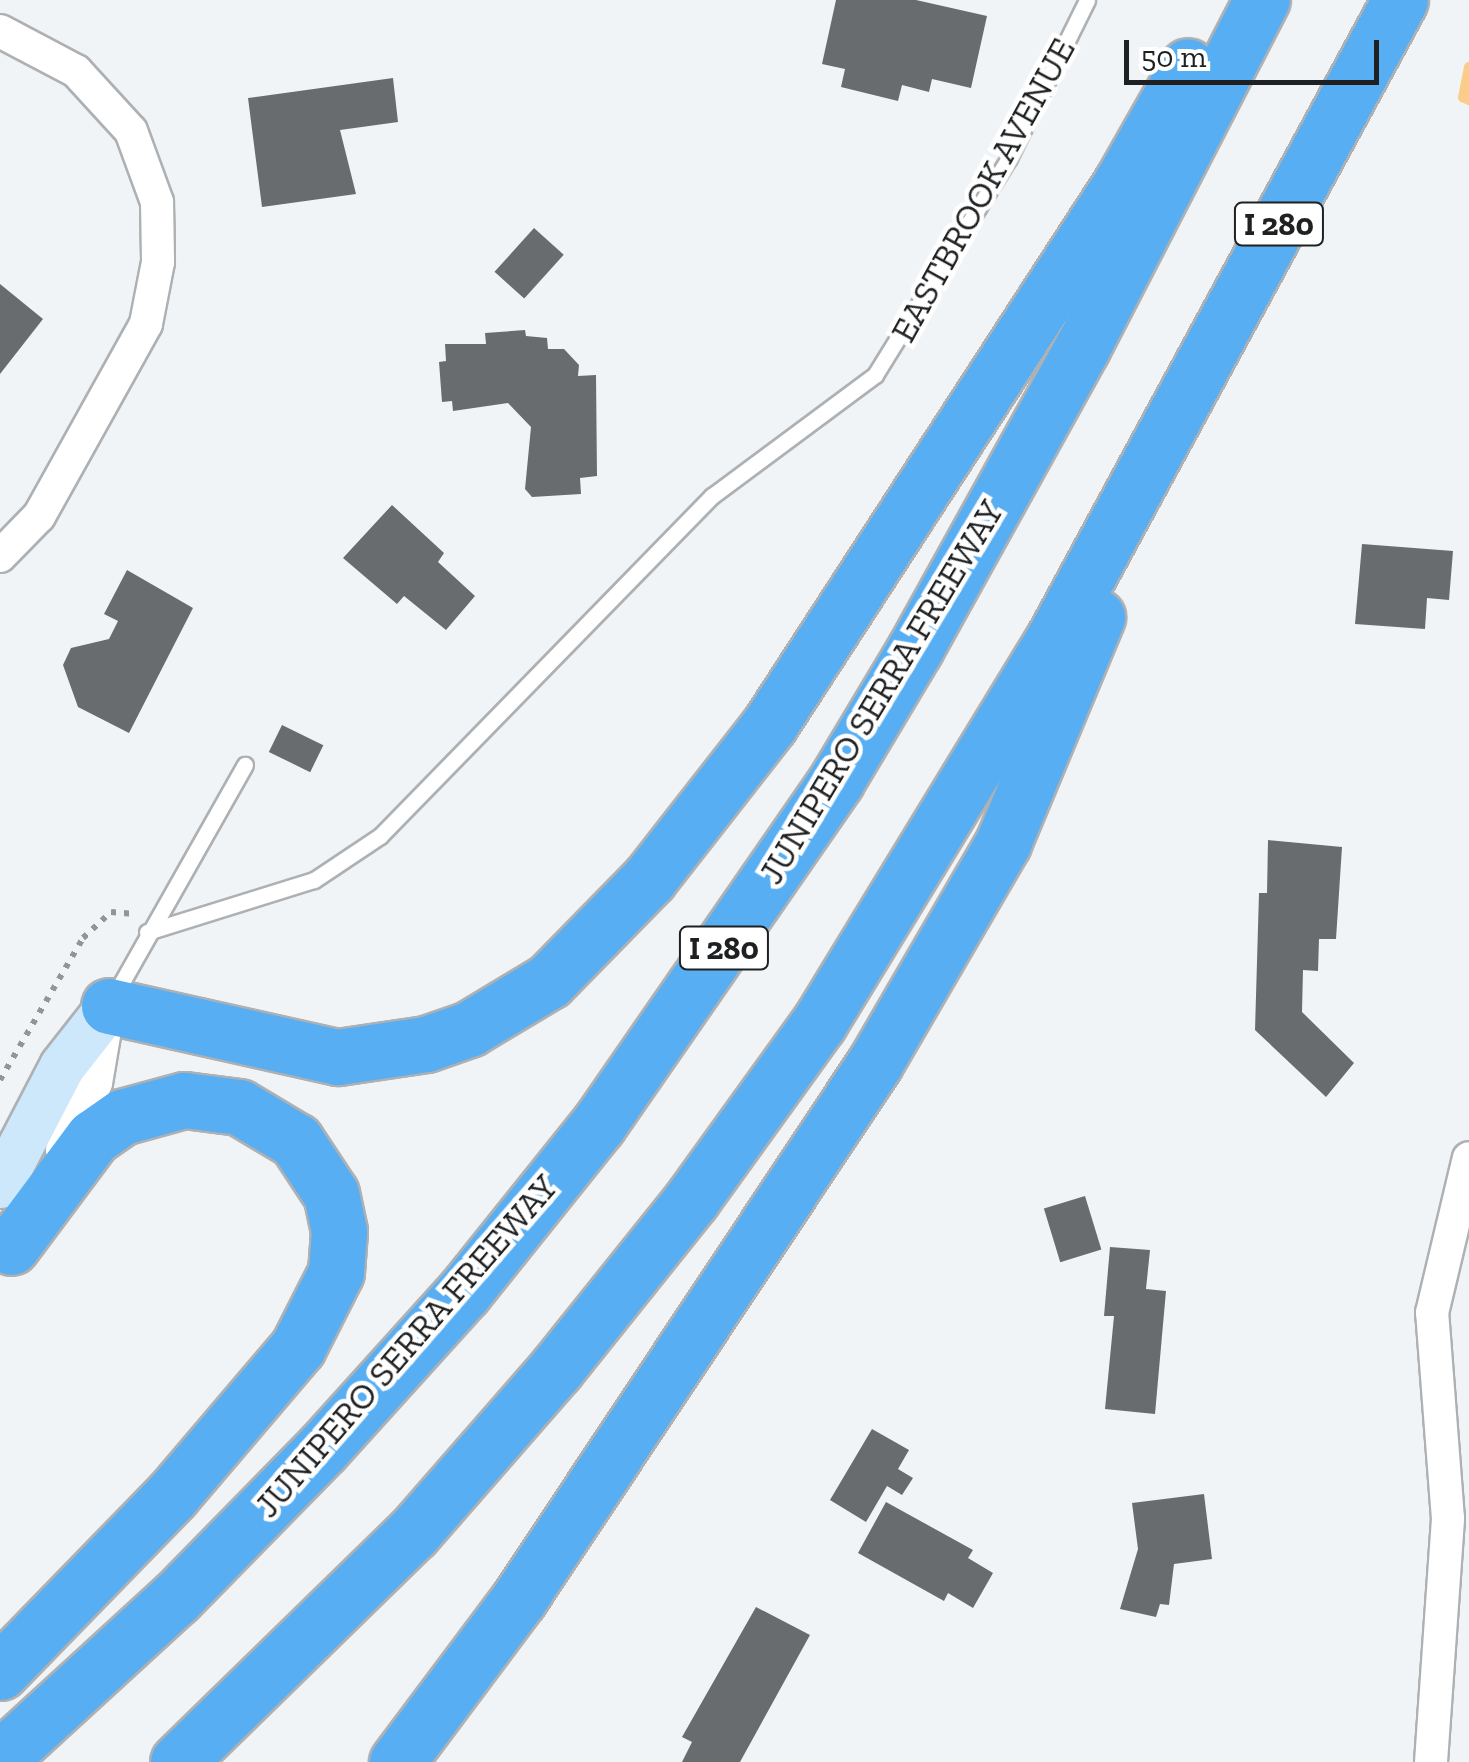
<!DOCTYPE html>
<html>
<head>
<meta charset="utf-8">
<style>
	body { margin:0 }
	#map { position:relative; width:1469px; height:1762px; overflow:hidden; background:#f1f4f7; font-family:"Zilla Slab",serif }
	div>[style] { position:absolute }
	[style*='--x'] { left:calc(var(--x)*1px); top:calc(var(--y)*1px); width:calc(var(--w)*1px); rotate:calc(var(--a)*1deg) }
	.stream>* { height:10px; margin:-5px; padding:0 5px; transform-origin:5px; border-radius:5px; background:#fbcc8a }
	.building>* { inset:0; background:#696c6e; transform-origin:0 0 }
	.path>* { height:6px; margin-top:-3px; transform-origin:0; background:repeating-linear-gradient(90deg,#929496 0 5px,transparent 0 13px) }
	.roads { filter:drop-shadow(2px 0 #aeb1b3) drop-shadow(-2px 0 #aeb1b3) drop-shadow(0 2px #aeb1b3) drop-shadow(0 -2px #aeb1b3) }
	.service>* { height:15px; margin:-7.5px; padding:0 7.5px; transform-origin:7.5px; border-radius:7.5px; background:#fff }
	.minor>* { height:32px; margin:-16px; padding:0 16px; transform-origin:16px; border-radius:16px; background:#fff }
	.secondary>* { height:45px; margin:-22.5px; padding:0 22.5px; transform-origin:22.5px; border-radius:22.5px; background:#cde7fb }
	.motorway>* { height:55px; margin:-27.5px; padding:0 27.5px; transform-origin:27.5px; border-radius:27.5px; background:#58aef3 }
	span { translate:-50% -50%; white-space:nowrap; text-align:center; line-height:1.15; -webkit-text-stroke:9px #fff; paint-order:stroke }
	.shield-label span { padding:2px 8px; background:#fff; border:2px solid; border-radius:8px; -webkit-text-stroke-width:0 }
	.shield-label { font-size:32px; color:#1f2021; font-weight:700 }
	.street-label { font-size:35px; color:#1f2021 }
	.scale { position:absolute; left:1124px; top:40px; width:255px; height:45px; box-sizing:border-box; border:5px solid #1f2021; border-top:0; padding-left:12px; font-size:30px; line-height:35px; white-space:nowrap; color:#1f2021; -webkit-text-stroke:8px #fff; paint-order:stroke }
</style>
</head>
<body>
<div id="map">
	<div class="stream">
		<div style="--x:1469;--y:67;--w:31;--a:101"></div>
		<div style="--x:1463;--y:97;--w:7;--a:27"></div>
	</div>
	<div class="building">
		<div style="clip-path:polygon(836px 0,916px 0,987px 16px,971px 88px,932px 79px,929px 92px,902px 85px,898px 101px,841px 87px,845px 69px,822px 64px)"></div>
		<div style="clip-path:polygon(393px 78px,398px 122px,340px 130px,356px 194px,262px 207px,248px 98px)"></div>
		<div style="left:534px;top:228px;width:40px;height:59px;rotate:42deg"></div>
		<div style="clip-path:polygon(0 284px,43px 319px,0 374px)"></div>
		<div style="clip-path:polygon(525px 330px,526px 336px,547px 338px,548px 349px,564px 349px,579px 365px,578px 376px,596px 375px,597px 476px,580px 478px,581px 494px,532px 497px,525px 489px,531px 427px,508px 403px,453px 411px,452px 401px,442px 402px,439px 362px,446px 361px,445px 344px,486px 344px,485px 333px)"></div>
		<div style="clip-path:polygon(392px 505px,444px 553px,438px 562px,475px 596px,446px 630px,404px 596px,397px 604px,343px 558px)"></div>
		<div style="clip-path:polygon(1362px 544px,1453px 551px,1449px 600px,1427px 598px,1425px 629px,1355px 624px)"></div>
		<div style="clip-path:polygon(127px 570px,193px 608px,129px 733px,78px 707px,63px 665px,71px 648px,109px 639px,118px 621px,104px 614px)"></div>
		<div style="left:282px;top:725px;width:46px;height:30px;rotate:26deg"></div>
		<div style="clip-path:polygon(1268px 840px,1342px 847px,1336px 939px,1319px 939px,1318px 971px,1303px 970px,1302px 1012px,1354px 1063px,1326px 1097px,1255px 1030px,1259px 893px,1267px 893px)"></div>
		<div style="left:1085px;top:1196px;width:56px;height:43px;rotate:73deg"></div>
		<div style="clip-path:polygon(1110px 1247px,1150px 1250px,1146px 1289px,1166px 1291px,1155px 1414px,1105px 1409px,1114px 1316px,1104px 1316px)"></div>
		<div style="clip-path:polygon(872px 1429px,909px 1450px,898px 1469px,913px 1478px,902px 1495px,887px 1486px,866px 1522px,830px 1500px)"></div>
		<div style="clip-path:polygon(1204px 1494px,1212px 1559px,1174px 1564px,1169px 1605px,1160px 1604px,1156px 1617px,1120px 1609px,1138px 1549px,1132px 1503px)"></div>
		<div style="clip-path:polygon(886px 1502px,973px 1550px,968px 1558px,993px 1573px,973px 1608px,948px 1593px,944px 1601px,858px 1553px)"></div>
		<div style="clip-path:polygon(756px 1607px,810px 1635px,740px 1762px,682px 1762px,692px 1742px,682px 1737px)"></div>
	</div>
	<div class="path">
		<div style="--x:0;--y:1080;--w:164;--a:-59.7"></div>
		<div style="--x:83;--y:938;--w:38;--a:-43"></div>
		<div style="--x:111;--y:912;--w:21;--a:5"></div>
	</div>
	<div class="roads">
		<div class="service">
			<div style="--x:147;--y:932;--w:175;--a:-17.3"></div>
			<div style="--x:314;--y:880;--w:79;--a:-33.7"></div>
			<div style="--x:380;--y:836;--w:475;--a:-45.7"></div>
			<div style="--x:712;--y:496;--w:203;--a:-36.6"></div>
			<div style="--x:875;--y:375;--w:255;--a:-58.3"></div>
			<div style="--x:1009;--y:158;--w:176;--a:-63.7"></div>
			<div style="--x:113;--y:998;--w:268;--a:-60.5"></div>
		</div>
		<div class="minor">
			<div style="--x:0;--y:31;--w:86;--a:27.8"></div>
			<div style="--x:76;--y:71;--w:81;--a:47.5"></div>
			<div style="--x:131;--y:131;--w:76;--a:69.9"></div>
			<div style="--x:157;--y:202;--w:60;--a:89"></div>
			<div style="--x:158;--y:262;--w:63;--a:101"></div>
			<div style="--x:146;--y:324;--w:220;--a:119.1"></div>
			<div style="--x:39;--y:516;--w:56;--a:134.3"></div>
			<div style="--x:62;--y:1150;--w:75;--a:-63.1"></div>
			<div style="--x:96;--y:1083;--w:78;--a:-80.4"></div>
			<div style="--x:1431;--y:1762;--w:244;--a:-86"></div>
			<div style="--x:1448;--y:1519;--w:207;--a:-94.4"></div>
			<div style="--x:1432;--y:1313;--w:159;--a:-76.6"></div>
		</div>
		<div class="secondary">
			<div style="--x:0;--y:1185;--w:134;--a:-62.5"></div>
			<div style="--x:62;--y:1066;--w:76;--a:-51.9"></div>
		</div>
		<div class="motorway">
			<div style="--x:109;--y:1006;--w:235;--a:12.6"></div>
			<div style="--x:338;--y:1057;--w:89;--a:-8.4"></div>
			<div style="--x:426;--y:1044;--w:46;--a:-19.2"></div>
			<div style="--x:469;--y:1029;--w:93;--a:-31"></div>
			<div style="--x:549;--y:981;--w:143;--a:-45.6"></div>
			<div style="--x:649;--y:879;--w:197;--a:-52"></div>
			<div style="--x:770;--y:724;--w:646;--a:-57"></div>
			<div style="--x:1122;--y:182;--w:133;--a:-60.4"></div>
			<div style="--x:0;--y:1672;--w:248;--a:-45.8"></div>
			<div style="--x:173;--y:1494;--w:193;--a:-49.6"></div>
			<div style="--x:298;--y:1347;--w:84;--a:-63.1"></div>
			<div style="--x:336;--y:1272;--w:41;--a:-85.8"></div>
			<div style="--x:339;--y:1231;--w:38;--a:-102"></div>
			<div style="--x:331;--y:1194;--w:64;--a:-123.4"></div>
			<div style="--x:296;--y:1141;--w:66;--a:-149.2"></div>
			<div style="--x:239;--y:1107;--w:55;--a:-172.7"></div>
			<div style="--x:184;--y:1100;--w:64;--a:164.7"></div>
			<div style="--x:122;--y:1117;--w:35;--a:145"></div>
			<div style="--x:93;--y:1137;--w:137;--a:126.7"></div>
			<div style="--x:0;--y:1759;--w:239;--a:-42.5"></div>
			<div style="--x:176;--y:1598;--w:210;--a:-45.6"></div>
			<div style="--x:323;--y:1448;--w:210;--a:-47.9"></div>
			<div style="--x:464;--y:1292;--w:214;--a:-51.3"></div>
			<div style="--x:598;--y:1125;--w:418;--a:-55.3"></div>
			<div style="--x:836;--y:781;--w:154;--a:-59.1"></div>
			<div style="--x:915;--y:649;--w:344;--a:-61"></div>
			<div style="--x:1082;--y:348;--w:392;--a:-62.7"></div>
			<div style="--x:178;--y:1762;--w:328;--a:-44.3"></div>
			<div style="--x:413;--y:1533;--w:218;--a:-48.9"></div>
			<div style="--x:556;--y:1369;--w:218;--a:-51.3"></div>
			<div style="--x:692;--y:1199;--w:217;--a:-54.2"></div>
			<div style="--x:819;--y:1023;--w:447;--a:-58.6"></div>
			<div style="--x:1052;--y:642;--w:730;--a:-61.54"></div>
			<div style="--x:397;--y:1762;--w:204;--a:-53.2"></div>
			<div style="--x:519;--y:1599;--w:643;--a:-56.41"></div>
			<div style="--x:875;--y:1063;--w:255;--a:-59.8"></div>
			<div style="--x:1003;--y:843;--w:245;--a:-67.4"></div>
		</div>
	</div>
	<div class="shield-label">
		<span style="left:1279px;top:224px">I 280</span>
		<span style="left:724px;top:948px">I 280</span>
	</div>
	<div class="street-label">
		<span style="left:983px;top:190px;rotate:-61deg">EASTBROOK AVENUE</span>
		<span style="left:881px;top:692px;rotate:-59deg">JUNIPERO SERRA FREEWAY</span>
		<span style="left:406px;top:1346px;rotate:-49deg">JUNIPERO SERRA FREEWAY</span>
	</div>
	<div class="scale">50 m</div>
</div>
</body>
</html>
